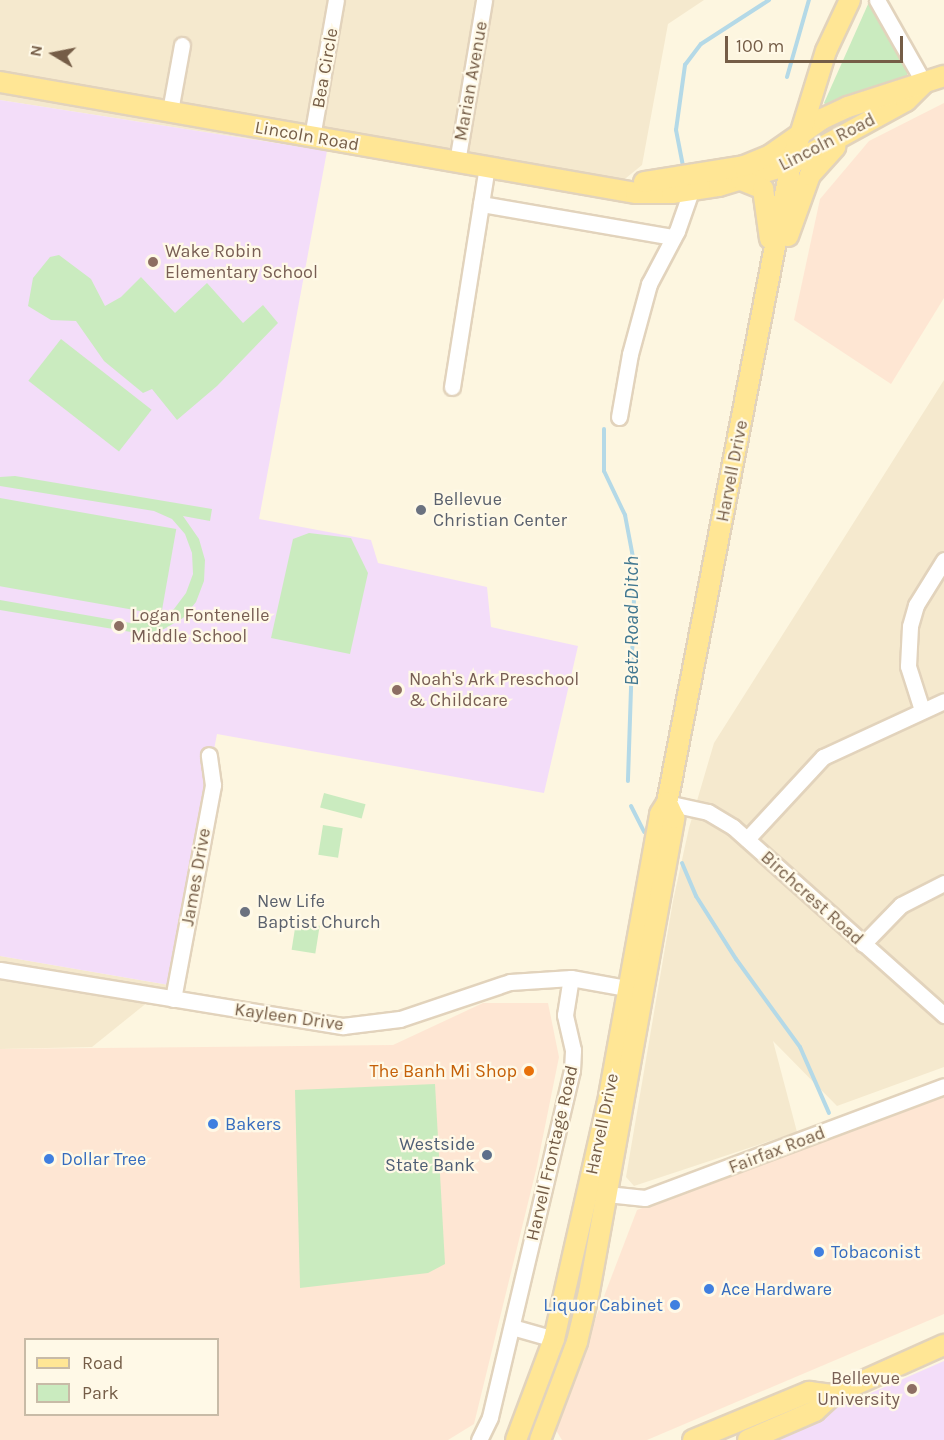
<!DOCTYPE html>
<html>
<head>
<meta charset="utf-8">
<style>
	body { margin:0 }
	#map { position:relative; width:944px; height:1440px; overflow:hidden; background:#fdf6e0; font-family:Karla,sans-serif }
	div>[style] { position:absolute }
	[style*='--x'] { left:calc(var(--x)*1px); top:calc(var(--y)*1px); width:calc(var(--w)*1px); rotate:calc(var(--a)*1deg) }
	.residential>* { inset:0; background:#f5e9ce }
	.commercial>* { inset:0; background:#fee6d3 }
	.education>* { inset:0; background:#f3ddf9 }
	.green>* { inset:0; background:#caebbf; transform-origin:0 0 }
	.stream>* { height:4px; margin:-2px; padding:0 2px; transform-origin:2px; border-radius:2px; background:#b4d9e7 }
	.roads { filter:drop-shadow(2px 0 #e2d3bc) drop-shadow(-2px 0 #e2d3bc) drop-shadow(0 2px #e2d3bc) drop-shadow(0 -2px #e2d3bc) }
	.minor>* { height:15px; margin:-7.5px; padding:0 7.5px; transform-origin:7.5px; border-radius:7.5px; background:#fff }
	.major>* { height:20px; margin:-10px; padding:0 10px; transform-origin:10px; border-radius:10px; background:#ffe695 }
	.dots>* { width:16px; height:16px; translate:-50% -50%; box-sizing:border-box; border:3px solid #fff9e7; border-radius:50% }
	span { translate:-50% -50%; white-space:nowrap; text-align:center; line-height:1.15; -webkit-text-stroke:4.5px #fff9e7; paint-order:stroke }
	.street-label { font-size:18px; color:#755d47 }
	.education-label { font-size:18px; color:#785e54 }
	.left { translate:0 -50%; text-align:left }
	.right { translate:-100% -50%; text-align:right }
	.worship-label { font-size:18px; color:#5b616d }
	.food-label { font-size:18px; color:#c56008 }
	.shop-label { font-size:18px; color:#366cbe }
	.service-label { font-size:18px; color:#4e5e75 }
	.water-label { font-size:20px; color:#427891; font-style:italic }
	.legend { position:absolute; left:24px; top:1338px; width:195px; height:78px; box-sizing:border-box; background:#fff9e7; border:2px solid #c8bba7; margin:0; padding:8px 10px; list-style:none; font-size:18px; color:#755d47 }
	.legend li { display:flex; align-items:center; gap:12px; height:30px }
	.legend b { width:30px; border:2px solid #c8bba7 }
	.north { position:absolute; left:24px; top:24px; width:60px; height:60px; -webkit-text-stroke:4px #fff9e7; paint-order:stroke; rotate:280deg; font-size:16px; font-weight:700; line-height:24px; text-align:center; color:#755d47 }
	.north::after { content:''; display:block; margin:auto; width:21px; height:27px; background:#755d47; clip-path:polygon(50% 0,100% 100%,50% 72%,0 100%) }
	.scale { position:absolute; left:725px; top:36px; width:178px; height:27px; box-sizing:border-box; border:3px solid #755d47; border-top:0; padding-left:8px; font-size:18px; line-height:21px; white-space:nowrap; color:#755d47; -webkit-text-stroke:4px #fff9e7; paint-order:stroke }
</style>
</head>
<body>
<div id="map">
	<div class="residential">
		<div style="clip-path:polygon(0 0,704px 0,668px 24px,642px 165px,615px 187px,327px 151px,0 100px)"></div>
		<div style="clip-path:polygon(944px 380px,944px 1067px,837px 1106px,773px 1041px,797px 1132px,634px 1186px,626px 1177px,673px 901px,689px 828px,714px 743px)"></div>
		<div style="clip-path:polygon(0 956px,169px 985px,92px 1047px,0 1049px)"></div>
	</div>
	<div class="commercial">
		<div style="clip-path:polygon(944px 103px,944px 298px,891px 384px,794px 320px,820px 199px,869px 141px)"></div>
		<div style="clip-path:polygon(evenodd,483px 1003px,548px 1003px,559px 1057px,537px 1166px,474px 1424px,448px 1440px,0 1440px,0 1049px,393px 1045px,483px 1003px,26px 1340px,218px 1340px,218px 1414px,26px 1414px,26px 1340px)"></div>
		<div style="clip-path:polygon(944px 1095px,944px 1314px,647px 1440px,562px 1440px,554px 1427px,637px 1210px)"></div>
	</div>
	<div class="education">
		<div style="clip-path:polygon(0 100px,327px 151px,259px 519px,371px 540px,378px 563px,487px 587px,491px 627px,578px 646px,544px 793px,217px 734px,169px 985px,0 956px)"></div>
		<div style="clip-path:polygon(944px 1361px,944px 1440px,765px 1440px,816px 1417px)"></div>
	</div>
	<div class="green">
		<div style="clip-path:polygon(869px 2px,907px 71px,907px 77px,830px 110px,824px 103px)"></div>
		<div style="clip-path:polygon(59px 255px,91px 279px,105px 306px,121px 297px,141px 277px,175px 313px,207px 283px,243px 323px,263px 305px,278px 323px,217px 386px,177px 420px,152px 389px,143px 393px,104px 361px,76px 321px,51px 320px,28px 306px,33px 278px,50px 257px)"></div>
		<div style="left:61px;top:339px;width:115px;height:53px;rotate:38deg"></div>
		<div style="clip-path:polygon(15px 476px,212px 509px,210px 521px,183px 516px,199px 539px,205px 560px,204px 581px,196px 602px,183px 618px,164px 629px,143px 634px,0 610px,0 600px,131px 623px,156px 620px,174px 609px,186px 593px,193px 574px,192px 553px,185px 534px,172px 519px,154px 511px,0 486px,0 477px)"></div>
		<div style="left:0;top:498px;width:179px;height:87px;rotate:10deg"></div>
		<div style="clip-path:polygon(309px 533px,351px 538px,368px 573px,350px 654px,271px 638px,293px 539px)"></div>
		<div style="left:324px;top:793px;width:43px;height:15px;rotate:15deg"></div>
		<div style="left:323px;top:825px;width:20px;height:30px;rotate:9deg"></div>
		<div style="left:296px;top:922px;width:24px;height:28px;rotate:9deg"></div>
		<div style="clip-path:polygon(435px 1084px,445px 1264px,428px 1273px,300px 1288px,295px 1090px)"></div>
	</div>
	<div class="stream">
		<div style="--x:787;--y:77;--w:80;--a:-74.1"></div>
		<div style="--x:683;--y:166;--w:37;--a:-101"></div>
		<div style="--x:676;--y:130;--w:66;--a:-82.1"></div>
		<div style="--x:685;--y:65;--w:26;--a:-53"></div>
		<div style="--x:701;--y:44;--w:81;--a:-32.9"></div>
		<div style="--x:604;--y:429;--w:42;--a:90"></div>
		<div style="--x:604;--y:471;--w:49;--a:64.5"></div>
		<div style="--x:625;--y:515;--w:54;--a:79.3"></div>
		<div style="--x:635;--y:568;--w:213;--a:91.9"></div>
		<div style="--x:631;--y:806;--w:29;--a:63"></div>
		<div style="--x:682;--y:863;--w:36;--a:67"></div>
		<div style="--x:696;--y:896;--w:75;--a:57.6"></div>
		<div style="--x:736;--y:959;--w:109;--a:54"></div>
		<div style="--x:800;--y:1047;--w:72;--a:66.3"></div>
	</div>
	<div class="roads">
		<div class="minor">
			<div style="--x:877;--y:0;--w:95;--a:60.5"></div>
			<div style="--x:170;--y:111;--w:67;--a:-79.7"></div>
			<div style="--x:312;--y:137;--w:139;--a:-80.1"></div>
			<div style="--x:457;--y:162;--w:164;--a:-80.5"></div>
			<div style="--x:481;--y:204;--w:195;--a:9.8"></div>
			<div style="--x:452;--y:387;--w:223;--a:-81"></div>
			<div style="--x:619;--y:417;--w:64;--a:-80.1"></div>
			<div style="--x:630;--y:354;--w:73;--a:-74.8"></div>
			<div style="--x:649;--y:284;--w:60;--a:-62.2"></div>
			<div style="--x:677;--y:231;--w:42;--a:-70.7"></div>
			<div style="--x:922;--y:710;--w:46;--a:-107.7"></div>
			<div style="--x:908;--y:666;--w:40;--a:-87.1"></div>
			<div style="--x:910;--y:626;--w:22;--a:-74"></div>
			<div style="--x:916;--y:605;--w:53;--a:-58.1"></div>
			<div style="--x:667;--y:803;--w:42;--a:12.4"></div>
			<div style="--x:708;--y:812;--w:29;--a:31"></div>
			<div style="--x:733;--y:827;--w:283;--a:41.7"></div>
			<div style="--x:747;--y:839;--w:112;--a:-47.2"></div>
			<div style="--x:823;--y:757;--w:133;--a:-24.8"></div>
			<div style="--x:863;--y:944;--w:54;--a:-45.7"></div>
			<div style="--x:901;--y:905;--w:48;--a:-27.1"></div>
			<div style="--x:0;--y:970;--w:348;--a:9.3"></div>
			<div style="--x:343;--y:1026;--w:57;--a:-7"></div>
			<div style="--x:400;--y:1019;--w:116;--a:-18.6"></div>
			<div style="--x:510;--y:982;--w:61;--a:-3.8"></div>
			<div style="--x:571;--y:978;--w:68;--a:10.2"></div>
			<div style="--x:173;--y:999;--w:218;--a:-79.4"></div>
			<div style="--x:213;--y:785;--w:30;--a:-98"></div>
			<div style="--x:607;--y:1194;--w:38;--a:6"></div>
			<div style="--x:645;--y:1198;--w:319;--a:-20.5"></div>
			<div style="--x:512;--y:1327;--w:44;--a:15.9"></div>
			<div style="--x:479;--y:1440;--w:25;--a:-64"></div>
			<div style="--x:490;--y:1417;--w:357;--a:-76.7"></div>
			<div style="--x:572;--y:1070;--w:20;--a:-87"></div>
			<div style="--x:573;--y:1050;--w:36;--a:-103"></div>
			<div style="--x:565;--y:1015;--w:37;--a:-81"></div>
		</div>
		<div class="major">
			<div style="--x:0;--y:82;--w:646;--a:9.9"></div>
			<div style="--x:636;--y:193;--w:36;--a:0"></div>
			<div style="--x:672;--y:193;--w:48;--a:-8.5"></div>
			<div style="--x:719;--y:186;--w:75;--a:-17"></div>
			<div style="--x:791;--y:164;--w:131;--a:-28.7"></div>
			<div style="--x:906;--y:101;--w:25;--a:-45"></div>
			<div style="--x:741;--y:180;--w:24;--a:22"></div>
			<div style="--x:763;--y:189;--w:50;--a:82"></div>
			<div style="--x:644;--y:182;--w:101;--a:-9.1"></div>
			<div style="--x:744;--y:166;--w:27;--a:-22"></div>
			<div style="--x:769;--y:156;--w:65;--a:-34.9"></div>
			<div style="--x:822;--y:119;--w:29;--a:-25"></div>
			<div style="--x:848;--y:107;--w:101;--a:-17.9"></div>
			<div style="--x:788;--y:236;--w:65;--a:-70.2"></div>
			<div style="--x:810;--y:175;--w:38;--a:-48"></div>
			<div style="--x:516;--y:1440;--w:108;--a:-69.4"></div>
			<div style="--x:554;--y:1339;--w:249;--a:-77.2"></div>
			<div style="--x:609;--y:1096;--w:287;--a:-79.7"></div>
			<div style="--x:660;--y:814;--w:13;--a:-58"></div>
			<div style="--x:667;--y:803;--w:651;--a:-79.02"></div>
			<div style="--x:791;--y:164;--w:118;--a:-72.8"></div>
			<div style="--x:826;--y:51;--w:56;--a:-64.8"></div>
			<div style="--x:540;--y:1440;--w:105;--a:-69.3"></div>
			<div style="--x:577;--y:1342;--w:51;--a:-76.5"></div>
			<div style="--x:589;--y:1292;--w:482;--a:-79.8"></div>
			<div style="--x:674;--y:818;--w:17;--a:-115"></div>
			<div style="--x:693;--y:1440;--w:126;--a:-22.5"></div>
			<div style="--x:809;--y:1392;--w:23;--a:7"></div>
			<div style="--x:748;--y:1440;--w:73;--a:-23.4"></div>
			<div style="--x:815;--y:1411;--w:23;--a:-43"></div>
			<div style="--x:832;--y:1395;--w:123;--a:-24.1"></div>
		</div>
	</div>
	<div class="dots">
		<div style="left:153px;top:262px;background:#8d6e63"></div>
		<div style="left:421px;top:510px;background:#6b7280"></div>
		<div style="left:119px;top:626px;background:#8d6e63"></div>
		<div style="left:397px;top:690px;background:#8d6e63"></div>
		<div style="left:245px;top:912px;background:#6b7280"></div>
		<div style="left:529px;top:1071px;background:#e8710a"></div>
		<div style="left:213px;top:1124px;background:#3f7fe0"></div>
		<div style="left:487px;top:1155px;background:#5c6f8a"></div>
		<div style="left:49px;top:1159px;background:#3f7fe0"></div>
		<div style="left:819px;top:1252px;background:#3f7fe0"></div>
		<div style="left:709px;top:1289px;background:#3f7fe0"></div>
		<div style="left:675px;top:1305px;background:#3f7fe0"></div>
		<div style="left:912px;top:1389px;background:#8d6e63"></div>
	</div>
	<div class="street-label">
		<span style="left:325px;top:68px;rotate:-80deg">Bea Circle</span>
		<span style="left:471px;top:81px;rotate:-80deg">Marian Avenue</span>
		<span style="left:307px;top:136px;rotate:10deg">Lincoln Road</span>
		<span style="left:827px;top:142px;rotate:-27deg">Lincoln Road</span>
		<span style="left:732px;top:471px;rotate:-79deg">Harvell Drive</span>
		<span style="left:196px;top:877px;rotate:-80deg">James Drive</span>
		<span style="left:812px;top:898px;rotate:42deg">Birchcrest Road</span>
		<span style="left:289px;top:1017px;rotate:8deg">Kayleen Drive</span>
		<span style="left:602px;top:1124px;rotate:-78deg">Harvell Drive</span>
		<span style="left:777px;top:1150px;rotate:-21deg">Fairfax Road</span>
		<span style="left:552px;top:1153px;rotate:-77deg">Harvell Frontage Road</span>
	</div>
	<div class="education-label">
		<span class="left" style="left:165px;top:262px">Wake Robin<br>Elementary School</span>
		<span class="left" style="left:131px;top:626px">Logan Fontenelle<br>Middle School</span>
		<span class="left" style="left:409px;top:690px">Noah's Ark Preschool<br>&amp; Childcare</span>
		<span class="right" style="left:900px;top:1389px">Bellevue<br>University</span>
	</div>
	<div class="worship-label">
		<span class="left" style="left:433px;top:510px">Bellevue<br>Christian Center</span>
		<span class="left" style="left:257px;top:912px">New Life<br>Baptist Church</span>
	</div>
	<div class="food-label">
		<span class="right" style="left:517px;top:1071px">The Banh Mi Shop</span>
	</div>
	<div class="shop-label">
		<span class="left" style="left:225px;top:1124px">Bakers</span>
		<span class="left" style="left:61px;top:1159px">Dollar Tree</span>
		<span class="left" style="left:831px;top:1252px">Tobaconist</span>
		<span class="left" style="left:721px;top:1289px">Ace Hardware</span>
		<span class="right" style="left:663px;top:1305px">Liquor Cabinet</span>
	</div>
	<div class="service-label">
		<span class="right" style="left:475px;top:1155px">Westside<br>State Bank</span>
	</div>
	<div class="water-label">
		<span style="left:631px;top:621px;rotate:-90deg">Betz Road Ditch</span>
	</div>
	<ul class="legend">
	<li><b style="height:8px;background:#ffe695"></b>Road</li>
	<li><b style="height:16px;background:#caebbf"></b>Park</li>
	</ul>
	<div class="north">N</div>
	<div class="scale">100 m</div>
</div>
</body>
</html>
